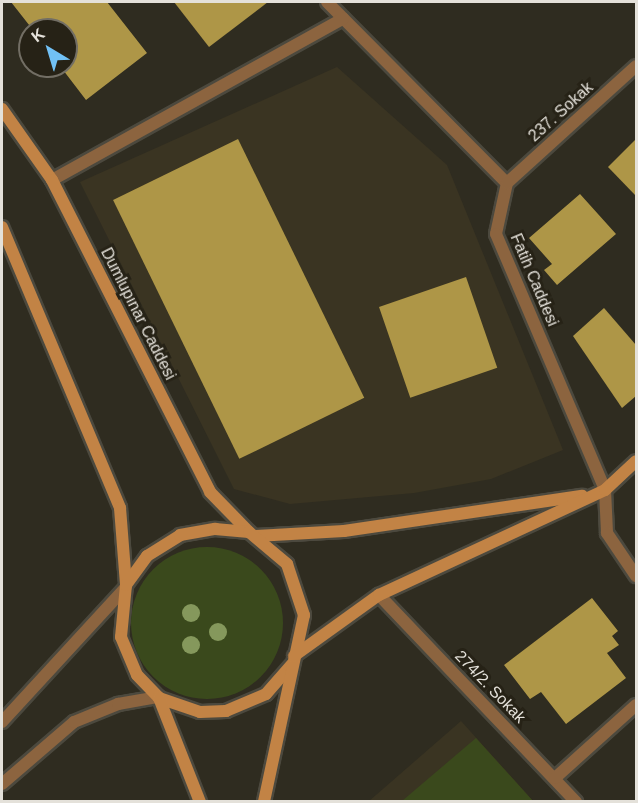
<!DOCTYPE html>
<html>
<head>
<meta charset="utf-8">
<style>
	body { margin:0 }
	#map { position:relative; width:638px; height:803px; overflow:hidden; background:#2f2c20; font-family:Arial,sans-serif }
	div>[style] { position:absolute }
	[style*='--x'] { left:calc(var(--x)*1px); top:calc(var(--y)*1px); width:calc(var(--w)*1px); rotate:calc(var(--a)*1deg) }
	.built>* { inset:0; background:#3a3422 }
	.green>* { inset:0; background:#3a491c }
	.round { border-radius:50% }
	.building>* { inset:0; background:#ae9647; transform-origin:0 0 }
	.roads { filter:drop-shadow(2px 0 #4c493e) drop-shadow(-2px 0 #4c493e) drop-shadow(0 2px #4c493e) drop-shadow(0 -2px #4c493e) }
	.street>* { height:12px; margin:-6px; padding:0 6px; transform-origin:6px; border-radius:6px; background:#8c643f }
	.secondary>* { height:12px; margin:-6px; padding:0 6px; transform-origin:6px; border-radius:6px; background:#c28345 }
	.trees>* { width:18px; height:18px; margin:-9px; border-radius:50%; background:#85985c }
	span { translate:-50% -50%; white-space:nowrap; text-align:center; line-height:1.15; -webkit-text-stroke:6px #262216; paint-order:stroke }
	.street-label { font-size:16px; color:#e4e1da }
	.frame { position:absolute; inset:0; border:3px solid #e4e1da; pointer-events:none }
	.north { position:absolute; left:18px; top:18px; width:60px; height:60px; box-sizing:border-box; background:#262216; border:2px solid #726e64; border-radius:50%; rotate:322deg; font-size:16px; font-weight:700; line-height:24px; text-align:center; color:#e4e1da }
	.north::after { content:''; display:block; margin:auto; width:21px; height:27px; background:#71c1f5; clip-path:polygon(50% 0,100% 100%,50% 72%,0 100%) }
</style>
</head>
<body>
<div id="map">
	<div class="built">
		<div style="clip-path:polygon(337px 67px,447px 165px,563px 450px,491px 479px,414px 493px,290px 504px,234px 489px,80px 182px)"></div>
		<div style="clip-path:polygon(461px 721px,533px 801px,368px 802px)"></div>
	</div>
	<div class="green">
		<div class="round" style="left:131px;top:547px;width:152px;height:152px"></div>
		<div style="clip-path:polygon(476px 738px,533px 801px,402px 801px)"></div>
	</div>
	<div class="building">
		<div style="clip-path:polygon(11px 2px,107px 2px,147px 53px,86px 100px,60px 66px,66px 66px,66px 30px,33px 30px)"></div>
		<div style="clip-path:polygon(174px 2px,268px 2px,209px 47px)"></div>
		<div style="left:238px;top:139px;width:288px;height:139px;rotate:64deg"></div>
		<div style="clip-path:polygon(636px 139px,636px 196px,608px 167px)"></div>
		<div style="clip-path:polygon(580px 194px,616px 234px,557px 285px,544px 270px,552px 264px,529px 238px)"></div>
		<div style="left:466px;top:277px;width:96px;height:92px;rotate:71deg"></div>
		<div style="clip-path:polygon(604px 308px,636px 345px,636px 396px,622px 408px,573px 336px)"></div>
		<div style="clip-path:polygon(592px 598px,618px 631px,612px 636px,619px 645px,607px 653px,626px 678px,566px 724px,541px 692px,530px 699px,504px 665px)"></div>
	</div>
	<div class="roads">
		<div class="street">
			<div style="--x:327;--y:2;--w:255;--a:45.2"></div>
			<div style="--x:507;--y:183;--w:52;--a:102.2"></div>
			<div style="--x:496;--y:234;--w:278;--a:66.9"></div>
			<div style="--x:605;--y:490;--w:43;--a:87.3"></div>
			<div style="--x:607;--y:533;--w:52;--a:56"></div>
			<div style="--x:52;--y:180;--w:333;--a:-29"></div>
			<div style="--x:507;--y:183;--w:174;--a:-42.2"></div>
			<div style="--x:379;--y:595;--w:286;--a:46.4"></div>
			<div style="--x:2;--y:722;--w:183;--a:-47.4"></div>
			<div style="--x:555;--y:778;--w:109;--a:-42"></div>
			<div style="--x:2;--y:784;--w:95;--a:-40.7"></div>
			<div style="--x:74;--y:722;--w:48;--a:-22.2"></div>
			<div style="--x:118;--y:704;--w:41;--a:-9.9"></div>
		</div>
		<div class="secondary">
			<div style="--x:2;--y:109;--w:87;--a:54.8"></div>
			<div style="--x:52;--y:180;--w:350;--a:63.1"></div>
			<div style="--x:210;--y:492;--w:56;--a:45.7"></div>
			<div style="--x:2;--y:227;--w:305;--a:67.2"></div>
			<div style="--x:120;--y:508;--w:77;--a:85.5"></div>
			<div style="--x:126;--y:585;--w:52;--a:95.5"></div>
			<div style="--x:121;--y:637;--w:41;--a:67.2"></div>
			<div style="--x:137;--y:675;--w:32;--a:46"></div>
			<div style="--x:159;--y:698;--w:43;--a:18.9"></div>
			<div style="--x:200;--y:712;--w:26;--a:-2"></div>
			<div style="--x:226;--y:711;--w:43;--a:-23"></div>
			<div style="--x:266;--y:694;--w:41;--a:-48.9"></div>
			<div style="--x:256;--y:536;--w:88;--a:-3.3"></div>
			<div style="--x:344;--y:531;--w:241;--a:-8.4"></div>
			<div style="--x:126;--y:585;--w:36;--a:-54"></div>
			<div style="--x:147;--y:556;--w:39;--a:-32"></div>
			<div style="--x:180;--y:535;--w:36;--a:-10"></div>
			<div style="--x:215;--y:529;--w:34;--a:5"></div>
			<div style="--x:249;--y:532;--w:50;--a:40.1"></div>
			<div style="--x:287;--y:564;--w:54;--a:71.6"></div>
			<div style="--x:304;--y:615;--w:191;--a:102.1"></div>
			<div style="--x:294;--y:656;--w:105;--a:-35.7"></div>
			<div style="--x:379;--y:595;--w:249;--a:-24.9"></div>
			<div style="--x:605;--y:490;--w:42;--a:-43.1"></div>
			<div style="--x:159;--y:698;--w:112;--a:68.5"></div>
		</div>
	</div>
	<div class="trees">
		<div style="left:191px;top:613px"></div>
		<div style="left:218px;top:632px"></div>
		<div style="left:191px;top:645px"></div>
	</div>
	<div class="street-label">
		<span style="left:561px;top:112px;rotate:-42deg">237. Sokak</span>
		<span style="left:534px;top:280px;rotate:67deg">Fatih Caddesi</span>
		<span style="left:138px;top:314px;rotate:63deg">Dumlupınar Caddesi</span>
		<span style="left:490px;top:687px;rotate:46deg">274/2. Sokak</span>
	</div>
	<div class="frame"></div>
	<div class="north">K</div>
</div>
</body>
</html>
